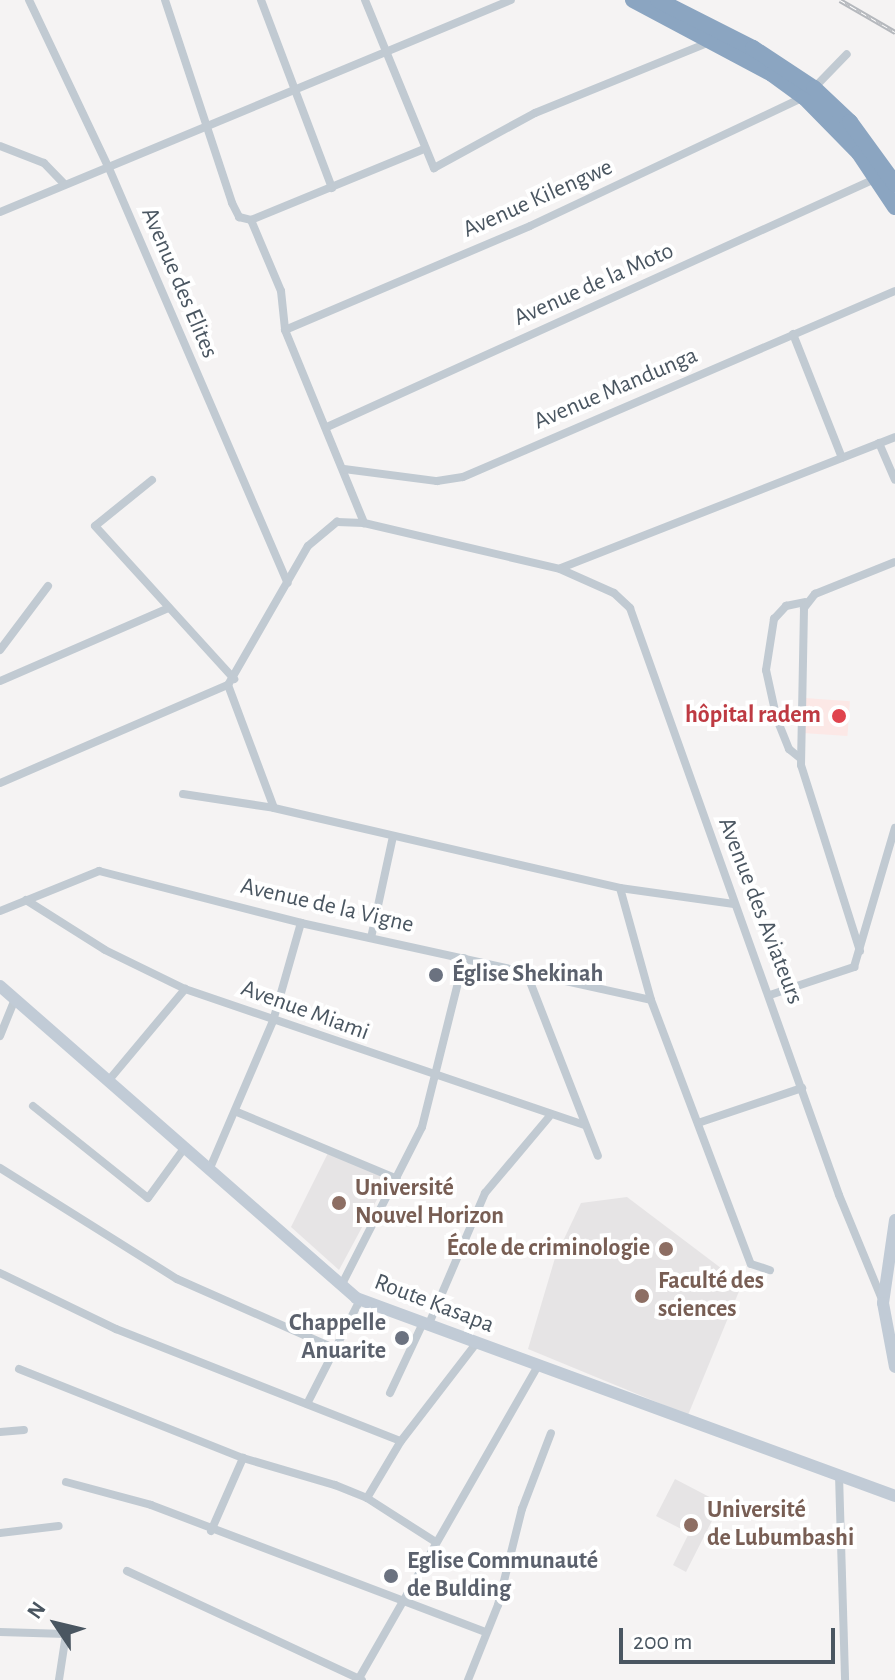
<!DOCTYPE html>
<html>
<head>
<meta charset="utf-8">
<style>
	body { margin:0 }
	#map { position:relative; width:895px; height:1680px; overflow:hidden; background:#f5f3f3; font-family:"Alegreya Sans",sans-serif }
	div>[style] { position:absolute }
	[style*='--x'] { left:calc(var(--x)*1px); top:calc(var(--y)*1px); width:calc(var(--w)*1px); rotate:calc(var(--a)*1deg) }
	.education>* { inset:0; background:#e6e4e5 }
	.medical>* { inset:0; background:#fce8e6; transform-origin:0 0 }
	.street>* { height:8px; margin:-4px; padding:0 4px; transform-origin:4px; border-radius:4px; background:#c1cad2 }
	.secondary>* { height:12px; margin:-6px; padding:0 6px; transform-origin:6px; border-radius:6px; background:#c1cbd6 }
	.highway>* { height:16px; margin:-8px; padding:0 8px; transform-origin:8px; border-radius:8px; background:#8ba5c1 }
	.rail>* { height:5px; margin-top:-2.5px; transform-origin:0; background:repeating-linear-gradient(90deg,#fff 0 6px,#b5b8bd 0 12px); box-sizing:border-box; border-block:2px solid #b5b8bd }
	.dots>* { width:22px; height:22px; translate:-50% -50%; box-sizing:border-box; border:4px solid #fff; border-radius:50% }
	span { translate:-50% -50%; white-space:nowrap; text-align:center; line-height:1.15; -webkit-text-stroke:8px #fff; paint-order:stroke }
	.street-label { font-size:24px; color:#4a5661 }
	.health-label { font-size:24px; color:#be3a42; font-weight:700 }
	.right { translate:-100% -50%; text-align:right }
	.worship-label { font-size:24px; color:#5b616d; font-weight:700 }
	.left { translate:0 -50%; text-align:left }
	.education-label { font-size:24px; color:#785e54; font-weight:700 }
	.north { position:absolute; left:16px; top:1584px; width:80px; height:80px; -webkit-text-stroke:6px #fff; paint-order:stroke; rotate:305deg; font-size:22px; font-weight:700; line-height:32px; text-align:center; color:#4a5661 }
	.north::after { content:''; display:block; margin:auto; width:28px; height:36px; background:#4a5661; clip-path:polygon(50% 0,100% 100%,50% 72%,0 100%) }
	.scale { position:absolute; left:619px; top:1628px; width:216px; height:36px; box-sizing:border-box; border:4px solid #4a5661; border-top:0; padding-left:10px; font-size:24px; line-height:28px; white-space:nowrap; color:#4a5661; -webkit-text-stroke:6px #fff; paint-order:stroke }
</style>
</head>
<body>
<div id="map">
	<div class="education">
		<div style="clip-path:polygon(328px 1153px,388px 1179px,339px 1270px,291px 1227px)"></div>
		<div style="clip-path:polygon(627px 1197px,742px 1284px,688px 1415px,528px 1349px,555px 1258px,581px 1203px)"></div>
		<div style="clip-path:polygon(675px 1479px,721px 1503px,686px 1572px,673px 1565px,689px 1533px,656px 1516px)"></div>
	</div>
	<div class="medical">
		<div style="left:805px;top:698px;width:45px;height:35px;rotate:4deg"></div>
	</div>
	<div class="street">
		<div style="--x:29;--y:0;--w:184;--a:64.6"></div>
		<div style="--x:108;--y:166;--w:454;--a:66.7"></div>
		<div style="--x:165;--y:0;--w:214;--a:71.7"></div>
		<div style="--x:232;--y:203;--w:16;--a:63"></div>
		<div style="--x:239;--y:217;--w:12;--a:14"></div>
		<div style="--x:251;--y:220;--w:77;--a:67.1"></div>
		<div style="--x:281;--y:291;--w:39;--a:84"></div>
		<div style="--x:285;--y:330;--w:209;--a:67.7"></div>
		<div style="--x:261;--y:0;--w:201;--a:69.3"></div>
		<div style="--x:365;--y:0;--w:182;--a:67.7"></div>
		<div style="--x:434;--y:168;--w:115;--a:-28.6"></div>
		<div style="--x:535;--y:113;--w:189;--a:-22.1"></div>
		<div style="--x:814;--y:88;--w:47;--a:-45.9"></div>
		<div style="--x:0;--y:146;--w:47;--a:21.1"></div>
		<div style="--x:44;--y:163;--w:29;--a:46"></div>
		<div style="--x:0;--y:212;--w:553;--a:-22.53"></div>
		<div style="--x:251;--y:220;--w:187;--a:-22.3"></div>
		<div style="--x:285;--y:330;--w:266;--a:-23"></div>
		<div style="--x:530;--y:226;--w:303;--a:-25.2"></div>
		<div style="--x:793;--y:334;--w:133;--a:68.4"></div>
		<div style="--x:327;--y:427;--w:604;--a:-24.36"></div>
		<div style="--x:879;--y:443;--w:40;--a:66.6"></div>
		<div style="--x:344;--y:469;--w:94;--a:7.4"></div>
		<div style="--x:437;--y:481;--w:26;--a:-9"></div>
		<div style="--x:463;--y:477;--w:470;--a:-23.3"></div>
		<div style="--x:152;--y:480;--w:73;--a:141.1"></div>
		<div style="--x:95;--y:526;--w:207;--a:47.7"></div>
		<div style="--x:561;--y:568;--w:359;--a:-21.4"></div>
		<div style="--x:0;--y:650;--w:80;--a:-53.1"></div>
		<div style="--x:0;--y:681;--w:184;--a:-23.4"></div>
		<div style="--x:228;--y:685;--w:131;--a:69.5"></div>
		<div style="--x:800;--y:758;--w:14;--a:-141"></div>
		<div style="--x:789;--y:749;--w:31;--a:-112"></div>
		<div style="--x:777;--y:720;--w:51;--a:-102.4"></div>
		<div style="--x:766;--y:670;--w:52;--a:-81.1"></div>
		<div style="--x:774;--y:619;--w:18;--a:-47"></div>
		<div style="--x:786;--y:606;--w:19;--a:-12"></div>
		<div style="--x:0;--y:783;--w:248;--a:-23.3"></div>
		<div style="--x:228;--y:685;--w:160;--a:-60.1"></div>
		<div style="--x:308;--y:546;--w:38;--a:-40"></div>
		<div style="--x:337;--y:522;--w:27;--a:2"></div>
		<div style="--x:364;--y:523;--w:201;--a:13.2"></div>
		<div style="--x:560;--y:569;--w:59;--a:24"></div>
		<div style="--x:614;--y:593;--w:22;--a:43"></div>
		<div style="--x:630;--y:608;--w:623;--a:70.4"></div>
		<div style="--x:839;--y:1195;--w:116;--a:67.6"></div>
		<div style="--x:183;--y:794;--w:92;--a:8.7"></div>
		<div style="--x:274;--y:808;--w:355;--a:13"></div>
		<div style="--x:620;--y:888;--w:115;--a:8"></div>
		<div style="--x:620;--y:888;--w:116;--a:74.5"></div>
		<div style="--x:651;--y:1000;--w:282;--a:69.3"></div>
		<div style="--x:751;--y:1264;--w:20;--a:18"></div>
		<div style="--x:26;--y:900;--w:93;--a:32.3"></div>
		<div style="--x:105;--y:950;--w:89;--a:26"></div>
		<div style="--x:185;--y:989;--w:422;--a:18.8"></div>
		<div style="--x:0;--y:911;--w:107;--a:-22"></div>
		<div style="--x:99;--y:871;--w:209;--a:14.4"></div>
		<div style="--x:301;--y:923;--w:358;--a:12.4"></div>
		<div style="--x:371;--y:938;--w:104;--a:-77.8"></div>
		<div style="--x:860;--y:951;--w:195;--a:-107.6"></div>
		<div style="--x:801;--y:765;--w:157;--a:-88.9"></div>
		<div style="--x:804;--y:608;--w:18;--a:-52"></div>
		<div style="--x:815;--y:594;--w:86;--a:-21.8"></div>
		<div style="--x:527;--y:974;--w:195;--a:68.7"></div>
		<div style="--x:770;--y:995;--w:89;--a:-18.4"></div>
		<div style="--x:854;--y:967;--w:145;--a:-73.6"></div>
		<div style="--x:0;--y:1036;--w:40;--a:-68"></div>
		<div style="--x:109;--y:1080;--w:119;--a:-50.1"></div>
		<div style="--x:33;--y:1106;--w:147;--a:38.7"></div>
		<div style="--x:148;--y:1198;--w:63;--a:-54"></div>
		<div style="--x:237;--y:1112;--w:173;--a:22.7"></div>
		<div style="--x:698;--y:1123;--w:110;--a:-18.6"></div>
		<div style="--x:0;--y:1168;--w:209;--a:32.1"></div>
		<div style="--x:177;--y:1279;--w:174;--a:23.8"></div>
		<div style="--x:210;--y:1168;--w:160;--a:-66.8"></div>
		<div style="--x:273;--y:1021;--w:102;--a:-74.1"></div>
		<div style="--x:0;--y:1273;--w:129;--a:25.8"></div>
		<div style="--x:116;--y:1329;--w:306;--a:21.5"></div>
		<div style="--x:341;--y:1286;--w:178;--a:-63"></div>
		<div style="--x:422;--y:1127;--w:174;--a:-76"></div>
		<div style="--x:428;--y:1326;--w:145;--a:-66.8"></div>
		<div style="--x:485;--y:1193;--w:99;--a:-49.9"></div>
		<div style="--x:19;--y:1369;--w:241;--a:21.7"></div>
		<div style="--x:243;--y:1458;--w:96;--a:16.4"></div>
		<div style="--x:335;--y:1485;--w:35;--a:22"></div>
		<div style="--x:367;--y:1498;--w:80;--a:32.7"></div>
		<div style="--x:390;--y:1393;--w:75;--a:-64.8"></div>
		<div style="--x:307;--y:1404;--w:117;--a:-63"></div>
		<div style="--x:0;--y:1432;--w:24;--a:-5"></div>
		<div style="--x:839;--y:1475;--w:205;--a:88.3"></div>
		<div style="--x:66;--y:1482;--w:88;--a:15.1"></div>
		<div style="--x:151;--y:1505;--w:357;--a:20.8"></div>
		<div style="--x:367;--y:1498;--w:66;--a:-59.2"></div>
		<div style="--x:401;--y:1441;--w:121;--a:-52.4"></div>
		<div style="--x:211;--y:1531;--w:80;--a:-66.3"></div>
		<div style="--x:0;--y:1533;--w:59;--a:-6.8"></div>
		<div style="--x:127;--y:1571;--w:259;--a:24.9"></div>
		<div style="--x:0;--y:1632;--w:66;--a:1.7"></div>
		<div style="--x:66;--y:1634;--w:47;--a:98.7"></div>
		<div style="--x:358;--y:1680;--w:362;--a:-60.2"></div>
		<div style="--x:468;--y:1680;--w:81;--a:-68.2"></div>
		<div style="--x:498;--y:1605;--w:99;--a:-76"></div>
		<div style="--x:522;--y:1509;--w:81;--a:-69.1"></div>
	</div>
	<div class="secondary">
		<div style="--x:0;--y:986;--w:473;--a:41.2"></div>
		<div style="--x:356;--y:1298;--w:574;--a:20.17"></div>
		<div style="--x:895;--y:1220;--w:84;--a:98.2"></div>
		<div style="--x:883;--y:1303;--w:65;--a:79.4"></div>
	</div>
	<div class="highway">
		<div style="--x:633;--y:0;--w:157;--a:28"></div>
		<div style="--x:772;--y:74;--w:39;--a:36"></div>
		<div style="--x:804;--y:97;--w:78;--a:45.5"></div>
		<div style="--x:859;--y:153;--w:65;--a:56.3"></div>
		<div style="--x:658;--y:0;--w:106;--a:26.8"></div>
		<div style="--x:753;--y:48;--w:73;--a:33.3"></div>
		<div style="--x:814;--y:88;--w:50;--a:43.4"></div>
		<div style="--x:850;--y:122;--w:77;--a:54"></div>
	</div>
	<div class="rail">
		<div style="--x:840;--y:0;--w:64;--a:30.2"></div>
	</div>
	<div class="dots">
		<div style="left:839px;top:716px;background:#e0444e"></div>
		<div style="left:436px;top:975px;background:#6b7280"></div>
		<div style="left:339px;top:1203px;background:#8d6e63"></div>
		<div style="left:666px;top:1249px;background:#8d6e63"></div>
		<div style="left:642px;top:1296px;background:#8d6e63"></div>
		<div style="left:402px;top:1338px;background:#6b7280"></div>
		<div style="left:691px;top:1525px;background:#8d6e63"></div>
		<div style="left:391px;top:1576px;background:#6b7280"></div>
	</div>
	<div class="street-label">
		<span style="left:538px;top:199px;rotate:-24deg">Avenue Kilengwe</span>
		<span style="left:179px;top:283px;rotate:67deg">Avenue des Elites</span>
		<span style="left:594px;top:285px;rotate:-24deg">Avenue de la Moto</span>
		<span style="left:616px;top:389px;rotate:-23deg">Avenue Mandunga</span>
		<span style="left:327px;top:906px;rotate:13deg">Avenue de la Vigne</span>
		<span style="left:760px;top:911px;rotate:69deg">Avenue des Aviateurs</span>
		<span style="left:305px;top:1011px;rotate:20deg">Avenue Miami</span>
		<span style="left:434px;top:1304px;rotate:21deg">Route Kasapa</span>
	</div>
	<div class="health-label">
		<span class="right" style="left:821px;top:716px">hôpital radem</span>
	</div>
	<div class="worship-label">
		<span class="left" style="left:452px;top:975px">Église Shekinah</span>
		<span class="right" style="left:386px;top:1338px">Chappelle<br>Anuarite</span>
		<span class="left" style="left:407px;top:1576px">Eglise Communauté<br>de Bulding</span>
	</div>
	<div class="education-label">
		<span class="left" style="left:355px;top:1203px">Université<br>Nouvel Horizon</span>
		<span class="right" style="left:650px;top:1249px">École de criminologie</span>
		<span class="left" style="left:658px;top:1296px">Faculté des<br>sciences</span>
		<span class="left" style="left:707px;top:1525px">Université<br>de Lubumbashi</span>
	</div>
	<div class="north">N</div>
	<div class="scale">200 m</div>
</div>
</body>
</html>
